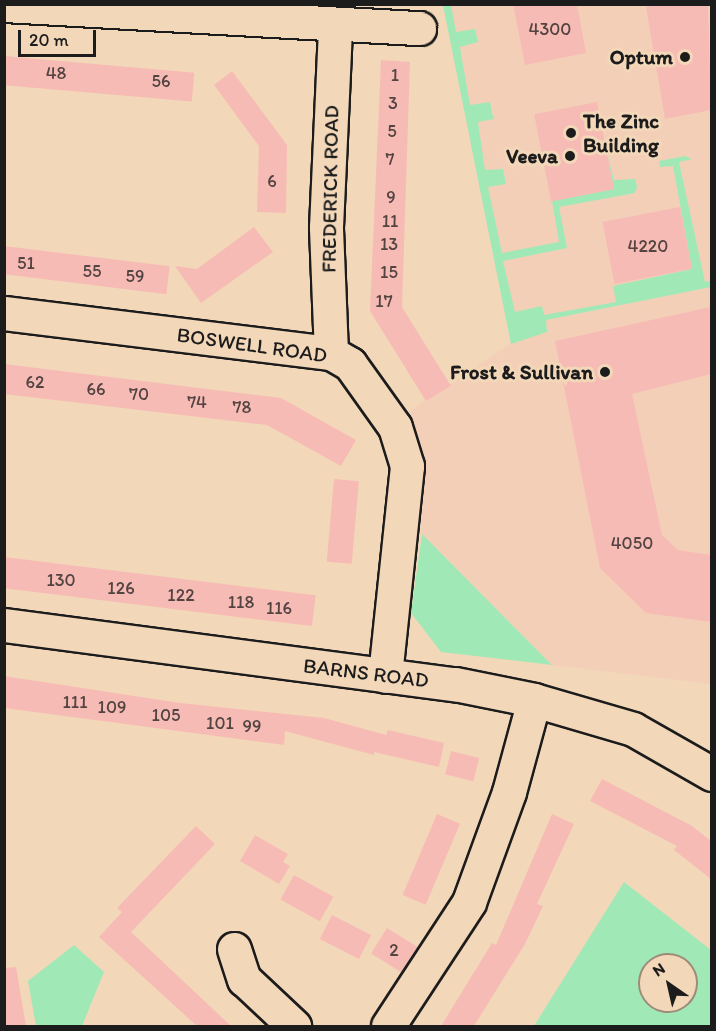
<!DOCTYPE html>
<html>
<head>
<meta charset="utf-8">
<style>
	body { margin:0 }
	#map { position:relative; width:716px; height:1031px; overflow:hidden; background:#f3d7b9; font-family:Itim,sans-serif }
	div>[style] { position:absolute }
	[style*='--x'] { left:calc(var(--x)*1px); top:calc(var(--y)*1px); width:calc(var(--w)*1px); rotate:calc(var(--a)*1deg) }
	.built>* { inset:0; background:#f4cfb8 }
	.green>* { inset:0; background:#a0e9b7 }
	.building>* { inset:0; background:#f7bbb5; transform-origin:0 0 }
	.roads { filter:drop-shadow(2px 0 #1c1c1c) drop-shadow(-2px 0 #1c1c1c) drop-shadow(0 2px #1c1c1c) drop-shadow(0 -2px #1c1c1c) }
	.minor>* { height:33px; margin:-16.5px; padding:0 16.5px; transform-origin:16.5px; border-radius:16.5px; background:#f3d7b9 }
	.dots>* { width:16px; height:16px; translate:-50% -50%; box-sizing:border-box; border:3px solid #f3d7b9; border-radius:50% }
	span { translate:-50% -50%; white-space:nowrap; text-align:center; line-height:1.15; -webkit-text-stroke:6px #f3d7b9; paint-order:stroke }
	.number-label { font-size:18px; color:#534442 }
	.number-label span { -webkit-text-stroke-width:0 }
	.poi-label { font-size:21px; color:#1c1c1c; font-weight:700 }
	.right { translate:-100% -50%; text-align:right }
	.left { translate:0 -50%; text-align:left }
	.street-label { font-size:21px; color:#1c1c1c }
	.frame { position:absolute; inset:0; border:6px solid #1c1c1c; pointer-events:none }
	.north { position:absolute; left:638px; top:953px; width:60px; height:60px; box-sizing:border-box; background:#f3d7b9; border:2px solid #9d8c7a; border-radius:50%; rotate:326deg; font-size:16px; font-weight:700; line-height:24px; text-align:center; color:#1c1c1c }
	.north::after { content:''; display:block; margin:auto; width:21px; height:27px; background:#1c1c1c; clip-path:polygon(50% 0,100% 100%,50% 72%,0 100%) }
	.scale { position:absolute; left:18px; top:30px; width:78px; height:27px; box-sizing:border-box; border:3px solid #1c1c1c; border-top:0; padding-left:8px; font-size:18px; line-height:21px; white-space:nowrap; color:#1c1c1c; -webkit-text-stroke:4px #f3d7b9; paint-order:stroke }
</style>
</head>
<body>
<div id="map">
	<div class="built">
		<div style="clip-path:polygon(443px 5px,711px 5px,711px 684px,552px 665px,422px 534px,407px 413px,511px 343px)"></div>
	</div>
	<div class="green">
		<div style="clip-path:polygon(443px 5px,451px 5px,456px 32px,475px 29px,478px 42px,460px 47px,470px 105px,490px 102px,492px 113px,494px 119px,478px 122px,485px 170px,503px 169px,506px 184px,488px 187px,502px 253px,559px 242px,552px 201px,614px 189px,607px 152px,614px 180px,635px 179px,637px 187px,635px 193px,559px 207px,567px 248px,503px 261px,515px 312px,542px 306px,544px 315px,616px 302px,613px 286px,692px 269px,673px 166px,660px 167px,659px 161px,685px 156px,692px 159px,679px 162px,705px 282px,711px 281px,711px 287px,546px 320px,547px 332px,511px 344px)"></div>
		<div style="clip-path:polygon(422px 534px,552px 665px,441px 652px,411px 613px)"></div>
		<div style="clip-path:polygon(evenodd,624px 882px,711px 950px,711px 1026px,534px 1026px,624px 882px,650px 965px,686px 965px,686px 1001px,650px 1001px,650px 965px)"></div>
		<div style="clip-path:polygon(74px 945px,104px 972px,82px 1026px,36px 1026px,28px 981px)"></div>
	</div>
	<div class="building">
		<div style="clip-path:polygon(513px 4px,577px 4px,586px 53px,525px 65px)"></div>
		<div style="clip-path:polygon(659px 4px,708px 4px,711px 110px,665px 119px,646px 7px)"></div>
		<div style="left:4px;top:56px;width:191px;height:29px;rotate:5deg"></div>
		<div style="clip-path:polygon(381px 60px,410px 62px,402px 307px,451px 386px,426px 401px,370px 311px)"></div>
		<div style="clip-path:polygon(232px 71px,287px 145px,286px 213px,257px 212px,259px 146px,214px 85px)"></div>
		<div style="left:597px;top:102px;width:89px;height:64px;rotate:79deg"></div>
		<div style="left:680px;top:207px;width:63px;height:79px;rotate:79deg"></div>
		<div style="clip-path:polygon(254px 227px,273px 252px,201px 303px,175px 266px,197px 269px)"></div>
		<div style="left:4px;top:246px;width:167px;height:28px;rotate:7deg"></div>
		<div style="clip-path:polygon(711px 307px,711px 374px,632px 394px,662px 535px,678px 550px,711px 555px,711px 622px,646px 613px,600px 568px,555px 341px)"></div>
		<div style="clip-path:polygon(4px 364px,281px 398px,356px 440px,341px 466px,267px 425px,4px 394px)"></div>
		<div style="left:334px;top:479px;width:25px;height:83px;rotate:5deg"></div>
		<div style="left:4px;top:557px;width:314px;height:31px;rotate:7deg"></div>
		<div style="clip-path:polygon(4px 676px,180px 703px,324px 718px,386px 735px,388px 730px,444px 743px,439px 767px,374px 752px,374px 755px,285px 731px,284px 745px,4px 708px)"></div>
		<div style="left:451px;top:751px;width:29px;height:24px;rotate:14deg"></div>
		<div style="clip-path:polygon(602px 779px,692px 826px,711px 841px,711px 879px,674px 850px,677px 846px,590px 801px)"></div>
		<div style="left:437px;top:814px;width:25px;height:88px;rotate:23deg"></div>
		<div style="clip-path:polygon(552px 814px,574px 824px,537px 904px,543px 906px,525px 944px,474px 1026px,441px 1026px,492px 943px,496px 945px)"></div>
		<div style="clip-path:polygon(196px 826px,215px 844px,131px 932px,231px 1026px,197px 1026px,99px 937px,122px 912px,117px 908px)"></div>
		<div style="clip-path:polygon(255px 835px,288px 854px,283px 862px,290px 866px,279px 884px,240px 861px)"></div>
		<div style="left:294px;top:875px;width:45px;height:28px;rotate:29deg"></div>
		<div style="left:332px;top:915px;width:44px;height:27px;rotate:27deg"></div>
		<div style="left:387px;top:928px;width:36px;height:30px;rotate:32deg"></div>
		<div style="clip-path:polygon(16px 967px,26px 1026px,4px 1026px,4px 968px)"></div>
	</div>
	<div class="roads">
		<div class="minor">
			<div style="--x:4;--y:5;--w:416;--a:3.2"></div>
			<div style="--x:4;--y:313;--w:329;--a:7"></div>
			<div style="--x:331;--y:353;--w:22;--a:30"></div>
			<div style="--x:350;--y:364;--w:77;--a:54.5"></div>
			<div style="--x:395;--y:427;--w:41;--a:72.9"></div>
			<div style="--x:407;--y:466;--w:211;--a:96"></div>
			<div style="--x:331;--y:353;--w:126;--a:-92.3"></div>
			<div style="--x:326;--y:227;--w:201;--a:-87.4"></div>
			<div style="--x:4;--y:625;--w:455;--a:7.5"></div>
			<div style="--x:455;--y:684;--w:81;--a:11.4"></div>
			<div style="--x:534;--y:700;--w:103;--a:16.3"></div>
			<div style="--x:633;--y:729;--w:91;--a:29.7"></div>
			<div style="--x:234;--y:949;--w:32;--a:72"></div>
			<div style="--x:244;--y:979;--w:69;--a:43.2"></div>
			<div style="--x:388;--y:1026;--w:148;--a:-56.8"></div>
			<div style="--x:469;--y:902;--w:117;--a:-70"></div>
			<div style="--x:509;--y:792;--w:95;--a:-74.8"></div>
		</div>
	</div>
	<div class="dots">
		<div style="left:685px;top:57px;background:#1c1c1c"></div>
		<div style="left:571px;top:133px;background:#1c1c1c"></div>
		<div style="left:570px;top:156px;background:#1c1c1c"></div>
		<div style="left:605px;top:372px;background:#1c1c1c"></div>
	</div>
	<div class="number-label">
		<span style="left:550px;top:29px">4300</span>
		<span style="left:56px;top:73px">48</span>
		<span style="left:395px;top:75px">1</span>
		<span style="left:161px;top:81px">56</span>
		<span style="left:393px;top:103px">3</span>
		<span style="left:392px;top:131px">5</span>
		<span style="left:390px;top:159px">7</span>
		<span style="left:272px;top:181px">6</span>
		<span style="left:391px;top:197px">9</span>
		<span style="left:390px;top:221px">11</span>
		<span style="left:389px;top:244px">13</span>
		<span style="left:648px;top:246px">4220</span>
		<span style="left:26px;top:263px">51</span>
		<span style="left:92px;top:271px">55</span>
		<span style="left:389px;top:272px">15</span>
		<span style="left:135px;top:276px">59</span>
		<span style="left:384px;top:301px">17</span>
		<span style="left:35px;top:382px">62</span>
		<span style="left:96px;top:389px">66</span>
		<span style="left:139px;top:394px">70</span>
		<span style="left:197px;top:402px">74</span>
		<span style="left:242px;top:407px">78</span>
		<span style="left:632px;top:543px">4050</span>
		<span style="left:61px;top:580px">130</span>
		<span style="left:121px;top:588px">126</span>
		<span style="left:181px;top:595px">122</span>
		<span style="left:241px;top:602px">118</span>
		<span style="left:279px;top:608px">116</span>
		<span style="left:75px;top:702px">111</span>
		<span style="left:112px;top:707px">109</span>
		<span style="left:166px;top:715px">105</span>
		<span style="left:220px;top:723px">101</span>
		<span style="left:252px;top:726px">99</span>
		<span style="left:394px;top:950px">2</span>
	</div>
	<div class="poi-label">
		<span class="right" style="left:673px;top:57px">Optum</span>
		<span class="left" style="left:583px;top:133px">The Zinc<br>Building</span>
		<span class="right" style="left:558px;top:156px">Veeva</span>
		<span class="right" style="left:593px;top:372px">Frost &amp; Sullivan</span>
	</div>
	<div class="street-label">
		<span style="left:330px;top:189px;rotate:-89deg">FREDERICK ROAD</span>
		<span style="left:252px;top:345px;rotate:8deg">BOSWELL ROAD</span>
		<span style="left:366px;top:673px;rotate:7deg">BARNS ROAD</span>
	</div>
	<div class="frame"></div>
	<div class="north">N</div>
	<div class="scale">20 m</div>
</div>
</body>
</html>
